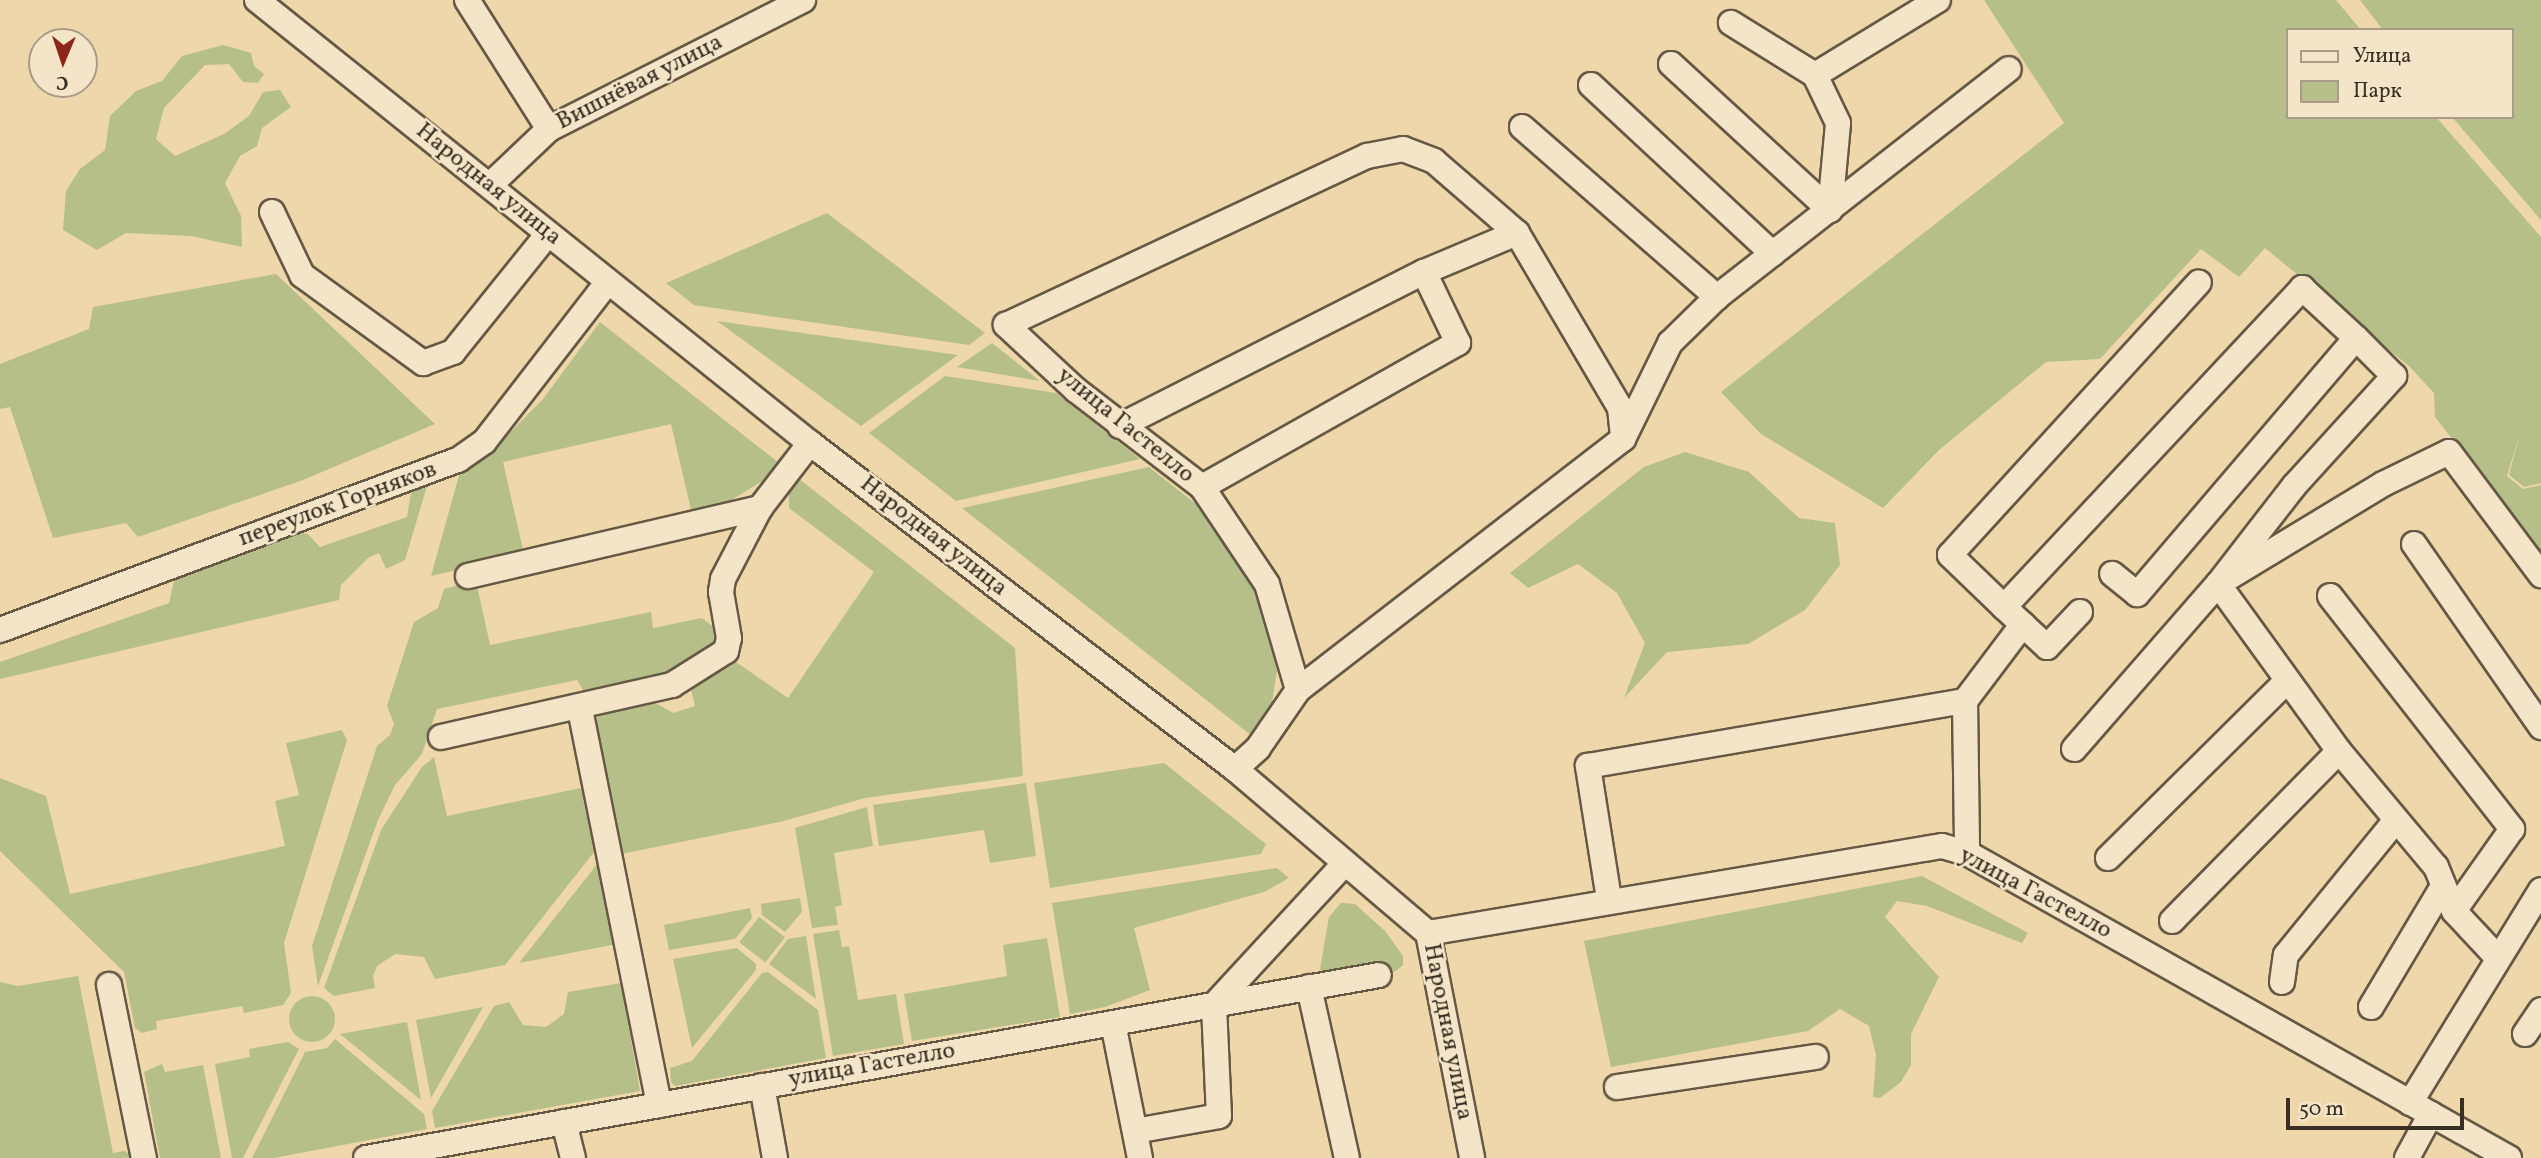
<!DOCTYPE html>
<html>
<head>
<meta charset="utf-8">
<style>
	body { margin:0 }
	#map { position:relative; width:2541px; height:1158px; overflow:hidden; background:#eed7aa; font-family:Vollkorn,serif }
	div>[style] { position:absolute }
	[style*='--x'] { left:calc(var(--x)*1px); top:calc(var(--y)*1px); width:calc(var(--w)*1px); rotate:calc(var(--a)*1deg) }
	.green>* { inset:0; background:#b6bf8a; transform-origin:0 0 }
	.round { border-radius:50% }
	.roads { filter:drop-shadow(2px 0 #665944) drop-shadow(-2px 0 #665944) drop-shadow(0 2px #665944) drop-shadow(0 -2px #665944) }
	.minor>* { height:24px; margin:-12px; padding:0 12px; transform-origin:12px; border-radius:12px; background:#f4e5c8 }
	span { translate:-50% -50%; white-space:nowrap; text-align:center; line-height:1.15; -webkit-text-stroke:5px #f4e5c8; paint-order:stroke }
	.street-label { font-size:24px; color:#392f22 }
	.legend { position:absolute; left:2286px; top:28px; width:228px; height:91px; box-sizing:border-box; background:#f4e5c8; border:2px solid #a99c86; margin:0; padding:9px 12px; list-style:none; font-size:21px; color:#392f22 }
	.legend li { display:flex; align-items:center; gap:14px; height:35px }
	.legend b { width:35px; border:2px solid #a99c86 }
	.north { position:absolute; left:28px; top:28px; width:70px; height:70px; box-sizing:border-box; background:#f4e5c8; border:2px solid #a99c86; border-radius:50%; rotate:182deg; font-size:19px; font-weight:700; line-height:28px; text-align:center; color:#392f22 }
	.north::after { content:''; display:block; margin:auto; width:24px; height:32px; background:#8f2418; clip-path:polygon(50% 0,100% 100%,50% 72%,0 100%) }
	.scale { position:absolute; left:2286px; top:1098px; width:178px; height:32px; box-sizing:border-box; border:4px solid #392f22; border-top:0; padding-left:9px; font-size:21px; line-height:24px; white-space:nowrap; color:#392f22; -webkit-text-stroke:5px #f4e5c8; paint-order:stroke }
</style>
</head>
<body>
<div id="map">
	<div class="green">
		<div style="clip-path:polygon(1984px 0,2336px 0,2361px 30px,2287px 30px,2287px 117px,2436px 117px,2541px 237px,2541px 483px,2524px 487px,2509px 475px,2520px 433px,2507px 476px,2523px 489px,2541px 485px,2541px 553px,2435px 417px,2434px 393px,2410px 367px,2265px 248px,2239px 277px,2201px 249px,2100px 359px,2046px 362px,1939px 450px,1883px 508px,1761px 434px,1721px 392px,2064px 123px)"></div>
		<div style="clip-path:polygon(2360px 0,2541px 0,2541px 220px,2452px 117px,2511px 117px,2511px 30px,2383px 30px)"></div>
		<div style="clip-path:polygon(223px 45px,251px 53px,254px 66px,264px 74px,258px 83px,243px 82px,229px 64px,205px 65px,164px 108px,156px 139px,175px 156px,224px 134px,249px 116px,263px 92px,280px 90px,291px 107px,262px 128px,257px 146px,240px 156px,225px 183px,241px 216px,242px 247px,191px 236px,126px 233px,97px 250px,63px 230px,66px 191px,80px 169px,105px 150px,110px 116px,136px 91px,162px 81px,182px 56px)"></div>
		<div style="clip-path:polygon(827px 213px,985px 333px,969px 345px,694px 305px,666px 283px)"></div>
		<div style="clip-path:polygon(276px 274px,435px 424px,303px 480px,138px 537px,126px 523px,53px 538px,10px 407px,0 409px,0 364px,89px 329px,93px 307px)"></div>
		<div style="clip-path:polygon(717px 321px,958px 355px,861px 426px)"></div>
		<div style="clip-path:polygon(600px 322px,779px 463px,772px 475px,723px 505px,692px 514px,671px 424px,503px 462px,524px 554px,431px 576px,460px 472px,483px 460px,543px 399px)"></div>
		<div style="clip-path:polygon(992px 343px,1040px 381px,957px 367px)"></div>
		<div style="clip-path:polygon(945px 376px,1056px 393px,1140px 459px,956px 501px,869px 433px)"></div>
		<div style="clip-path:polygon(1685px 452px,1749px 472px,1799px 518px,1835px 523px,1840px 565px,1805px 610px,1748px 644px,1667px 652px,1624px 698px,1645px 643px,1617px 593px,1578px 564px,1528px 588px,1510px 573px,1644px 467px)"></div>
		<div style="clip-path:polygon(1149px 467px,1211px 516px,1250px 573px,1271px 627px,1277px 671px,1272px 702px,1252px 736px,962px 508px)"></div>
		<div style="clip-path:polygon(798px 478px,1015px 648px,1023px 776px,865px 798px,780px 822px,621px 854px,595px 725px,599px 714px,652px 701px,673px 713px,695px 706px,691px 689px,736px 662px,788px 698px,874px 572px,789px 508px,789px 489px)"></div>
		<div style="clip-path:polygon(427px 486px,405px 560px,386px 569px,379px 553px,368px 558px,341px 585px,339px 600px,0 679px,0 662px,169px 603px,174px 581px,183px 573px,295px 532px,308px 534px,320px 547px,407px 517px,411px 493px)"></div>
		<div style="clip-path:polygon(476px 581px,490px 645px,651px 612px,653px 628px,702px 618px,720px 632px,716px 645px,671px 676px,586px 695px,577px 680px,437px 709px,422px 754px,395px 785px,378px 820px,318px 986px,312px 946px,377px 746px,390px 735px,394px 724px,387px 706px,414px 622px,438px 608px,444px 589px)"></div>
		<div style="clip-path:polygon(342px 730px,347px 740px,284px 943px,291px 993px,283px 1005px,244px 1013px,242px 1006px,156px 1021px,157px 1029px,142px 1033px,135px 1028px,124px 972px,0 851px,0 778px,46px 796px,70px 894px,285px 846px,275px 801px,299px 795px,286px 743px)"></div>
		<div style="clip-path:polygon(434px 757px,447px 816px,581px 788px,594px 852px,505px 965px,435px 979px,424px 957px,395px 954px,377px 966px,373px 976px,375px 988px,334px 996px,324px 988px,381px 830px,422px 767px)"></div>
		<div style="clip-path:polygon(1164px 763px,1266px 844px,1261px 854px,1050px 888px,1034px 783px)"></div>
		<div style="clip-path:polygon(1026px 783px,1036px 856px,990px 863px,984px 830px,879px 846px,873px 805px)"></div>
		<div style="clip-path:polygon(867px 807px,873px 846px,834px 853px,842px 905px,835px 907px,838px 925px,812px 928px,795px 828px)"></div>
		<div style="clip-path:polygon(598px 863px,617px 944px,519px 963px)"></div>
		<div style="clip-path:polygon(1277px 868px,1289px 878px,1264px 892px,1134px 928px,1150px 990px,1105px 1007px,1070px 1014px,1052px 903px)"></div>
		<div style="clip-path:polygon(1922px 876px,2028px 933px,2022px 943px,1927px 906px,1897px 901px,1885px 917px,1939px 977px,1911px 1034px,1911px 1065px,1901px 1082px,1880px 1098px,1873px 1097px,1876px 1055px,1869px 1026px,1840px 1009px,1808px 1031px,1611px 1067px,1584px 941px)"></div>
		<div style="clip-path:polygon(800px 898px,802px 912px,785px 932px,762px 915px,761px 904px)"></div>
		<div style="clip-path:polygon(1341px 903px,1355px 904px,1385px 931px,1403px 956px,1403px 965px,1396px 971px,1326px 978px,1320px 969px,1329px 917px)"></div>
		<div style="clip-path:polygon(750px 908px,752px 918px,735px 939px,669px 950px,664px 925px)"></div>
		<div style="left:759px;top:917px;width:33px;height:32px;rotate:38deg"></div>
		<div style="clip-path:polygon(839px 930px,842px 947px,849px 946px,858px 1000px,896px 994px,904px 1044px,833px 1056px,813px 934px)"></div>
		<div style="clip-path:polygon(806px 936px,816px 999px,769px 964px,788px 939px)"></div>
		<div style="clip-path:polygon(1047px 938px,1060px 1017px,912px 1041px,904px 994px,1007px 976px,1003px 945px)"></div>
		<div style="clip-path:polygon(737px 948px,756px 964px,756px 970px,692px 1048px,673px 959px)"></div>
		<div style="clip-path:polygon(768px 972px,818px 1010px,826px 1058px,675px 1086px,671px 1082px,670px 1068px,692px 1061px,762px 973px)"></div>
		<div style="clip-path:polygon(78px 976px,113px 1153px,125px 1151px,134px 1158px,0 1158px,0 982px,18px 986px)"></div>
		<div style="clip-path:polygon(621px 983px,640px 1091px,435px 1128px,432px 1111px,494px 1006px,509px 1002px,523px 1025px,546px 1027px,564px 1014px,568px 992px)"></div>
		<div class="round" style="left:289px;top:996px;width:46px;height:46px"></div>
		<div style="clip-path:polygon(483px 1007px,431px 1098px,416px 1020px)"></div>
		<div style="clip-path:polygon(407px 1022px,421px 1100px,340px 1034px)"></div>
		<div style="clip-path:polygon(335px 1039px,424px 1114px,427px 1129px,274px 1158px,252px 1158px,305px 1052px,327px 1048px)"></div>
		<div style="clip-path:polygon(288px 1042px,299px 1049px,243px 1158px,232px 1158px,215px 1064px,250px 1057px,249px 1049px)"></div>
		<div style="clip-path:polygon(162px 1064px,165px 1072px,203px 1065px,221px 1158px,160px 1158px,144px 1072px)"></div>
	</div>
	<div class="roads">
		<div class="minor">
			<div style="--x:257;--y:0;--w:709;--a:38.7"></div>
			<div style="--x:810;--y:443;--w:536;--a:37.49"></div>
			<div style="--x:1235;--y:769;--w:253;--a:40.4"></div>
			<div style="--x:1428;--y:933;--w:229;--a:78.9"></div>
			<div style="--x:467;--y:0;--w:153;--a:57.6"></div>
			<div style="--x:1671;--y:64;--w:216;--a:42.6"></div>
			<div style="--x:1830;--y:210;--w:87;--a:-84.7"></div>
			<div style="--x:1838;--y:123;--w:53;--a:-115.6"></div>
			<div style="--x:1815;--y:75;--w:99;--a:-148.2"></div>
			<div style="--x:1815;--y:75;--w:144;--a:-31.4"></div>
			<div style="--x:1591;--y:85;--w:248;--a:42.9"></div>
			<div style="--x:1522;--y:127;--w:259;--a:41.1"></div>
			<div style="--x:490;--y:185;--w:81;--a:-43.5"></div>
			<div style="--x:549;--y:129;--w:285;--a:-26.9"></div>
			<div style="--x:272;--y:212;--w:70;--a:64.5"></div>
			<div style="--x:302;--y:275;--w:150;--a:36"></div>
			<div style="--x:423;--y:363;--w:32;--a:-20"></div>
			<div style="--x:453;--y:352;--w:151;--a:-51.2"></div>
			<div style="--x:1120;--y:426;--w:341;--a:-26.9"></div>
			<div style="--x:1424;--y:272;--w:101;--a:-22.8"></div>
			<div style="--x:1517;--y:233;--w:203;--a:59.5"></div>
			<div style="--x:1620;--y:408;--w:30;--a:84"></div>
			<div style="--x:1202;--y:487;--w:294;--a:-29.4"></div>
			<div style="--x:1458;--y:343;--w:79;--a:-115.6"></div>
			<div style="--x:2414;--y:544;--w:223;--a:55.2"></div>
			<div style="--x:468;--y:576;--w:300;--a:-13.1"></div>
			<div style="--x:2330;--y:596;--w:296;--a:52"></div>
			<div style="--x:2512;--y:829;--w:100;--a:125.3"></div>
			<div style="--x:2004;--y:607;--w:75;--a:-136.1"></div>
			<div style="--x:1950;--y:555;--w:369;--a:-47.6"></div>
			<div style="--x:2080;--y:612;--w:48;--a:133.3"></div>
			<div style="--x:2047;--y:647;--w:59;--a:-137.1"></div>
			<div style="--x:2004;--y:607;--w:437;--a:-46.9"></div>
			<div style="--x:2302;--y:288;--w:74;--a:42.8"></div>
			<div style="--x:0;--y:630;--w:489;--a:-20.4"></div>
			<div style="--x:458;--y:460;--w:32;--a:-35"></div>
			<div style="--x:484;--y:442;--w:201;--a:-52.3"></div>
			<div style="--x:1298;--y:690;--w:110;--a:-106.3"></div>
			<div style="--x:1267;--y:584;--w:117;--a:-123.8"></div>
			<div style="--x:1202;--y:487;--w:159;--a:-142.4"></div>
			<div style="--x:1076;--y:390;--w:96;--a:-137.1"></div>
			<div style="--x:1006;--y:325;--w:399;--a:-25.1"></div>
			<div style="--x:1367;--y:156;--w:37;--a:-11"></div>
			<div style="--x:1403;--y:149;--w:33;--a:21"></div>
			<div style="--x:1434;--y:161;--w:110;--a:40.9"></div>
			<div style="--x:1965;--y:701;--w:96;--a:-53"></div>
			<div style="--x:580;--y:709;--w:404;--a:78.7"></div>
			<div style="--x:441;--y:737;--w:237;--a:-12.7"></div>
			<div style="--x:672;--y:685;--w:64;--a:-32.2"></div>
			<div style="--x:726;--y:651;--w:13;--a:-77"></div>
			<div style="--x:729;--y:638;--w:47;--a:-99.9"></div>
			<div style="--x:721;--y:592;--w:13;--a:-81"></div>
			<div style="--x:723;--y:579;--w:80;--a:-62.5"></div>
			<div style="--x:760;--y:508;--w:82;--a:-52.4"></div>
			<div style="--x:2074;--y:749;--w:219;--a:-48.9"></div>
			<div style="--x:2218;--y:584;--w:124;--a:-52.2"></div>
			<div style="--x:2294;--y:486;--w:149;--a:-47.7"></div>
			<div style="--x:2394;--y:376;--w:54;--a:-135"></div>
			<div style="--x:2356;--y:338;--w:337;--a:130.5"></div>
			<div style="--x:2137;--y:594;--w:32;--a:-141"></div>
			<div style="--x:1235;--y:769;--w:31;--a:-42"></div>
			<div style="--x:1258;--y:748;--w:70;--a:-55.4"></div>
			<div style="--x:1298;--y:690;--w:411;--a:-37.7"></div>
			<div style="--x:1623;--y:439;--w:107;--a:-63.9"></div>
			<div style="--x:1670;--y:343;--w:66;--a:-44.4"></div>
			<div style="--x:1717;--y:297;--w:370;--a:-38"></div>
			<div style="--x:2108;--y:858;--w:250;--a:-44.7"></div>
			<div style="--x:1609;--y:899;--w:135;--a:-99"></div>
			<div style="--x:1588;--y:766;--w:383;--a:-9.8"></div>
			<div style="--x:1965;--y:701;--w:152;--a:89.2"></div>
			<div style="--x:2172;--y:921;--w:238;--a:-45.5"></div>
			<div style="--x:1428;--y:933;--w:521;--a:-9.61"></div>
			<div style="--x:1942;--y:846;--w:26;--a:16"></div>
			<div style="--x:1967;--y:853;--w:622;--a:29.37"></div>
			<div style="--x:2497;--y:957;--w:63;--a:-133.1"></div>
			<div style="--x:2454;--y:911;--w:48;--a:-112.2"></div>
			<div style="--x:2436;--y:867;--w:151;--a:-129.9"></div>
			<div style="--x:2339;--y:751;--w:206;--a:-125.9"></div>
			<div style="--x:2218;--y:584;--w:193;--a:-31.2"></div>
			<div style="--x:2383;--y:484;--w:73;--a:-25.9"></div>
			<div style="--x:2449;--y:452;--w:154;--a:53.2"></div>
			<div style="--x:2282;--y:982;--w:27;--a:-82"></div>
			<div style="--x:2286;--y:955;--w:174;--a:-50.8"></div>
			<div style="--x:109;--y:985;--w:177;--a:78.6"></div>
			<div style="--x:1309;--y:987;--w:175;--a:77.5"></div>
			<div style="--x:2371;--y:1007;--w:141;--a:-59.2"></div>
			<div style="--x:1113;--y:1023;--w:138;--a:78.7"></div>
			<div style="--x:2525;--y:1034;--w:29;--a:-56"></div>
			<div style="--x:762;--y:1086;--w:73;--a:79.8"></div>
			<div style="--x:1617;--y:1087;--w:201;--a:-8.6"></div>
			<div style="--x:2410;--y:1103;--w:250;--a:-58.4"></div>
			<div style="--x:564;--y:1122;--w:37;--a:76"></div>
			<div style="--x:1135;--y:1131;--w:85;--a:-10.1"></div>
			<div style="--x:1219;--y:1116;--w:111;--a:-92.6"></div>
			<div style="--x:1214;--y:1005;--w:193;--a:-47.3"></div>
			<div style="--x:366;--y:1158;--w:1029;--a:-10.24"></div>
			<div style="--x:2407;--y:1158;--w:50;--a:-61.4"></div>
		</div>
	</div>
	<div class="street-label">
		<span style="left:640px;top:83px;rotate:-27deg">Вишнёвая улица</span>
		<span style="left:488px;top:185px;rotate:39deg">Народная улица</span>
		<span style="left:1125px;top:426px;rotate:39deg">улица Гастелло</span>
		<span style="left:338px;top:505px;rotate:-20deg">переулок Горняков</span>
		<span style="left:933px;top:537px;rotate:38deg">Народная улица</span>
		<span style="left:2035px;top:894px;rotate:28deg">улица Гастелло</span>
		<span style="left:1447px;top:1032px;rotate:79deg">Народная улица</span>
		<span style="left:872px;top:1066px;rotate:-10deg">улица Гастелло</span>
	</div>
	<ul class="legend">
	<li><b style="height:9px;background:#f4e5c8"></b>Улица</li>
	<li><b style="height:19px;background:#b6bf8a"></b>Парк</li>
	</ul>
	<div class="north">С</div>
	<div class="scale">50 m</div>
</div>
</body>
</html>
